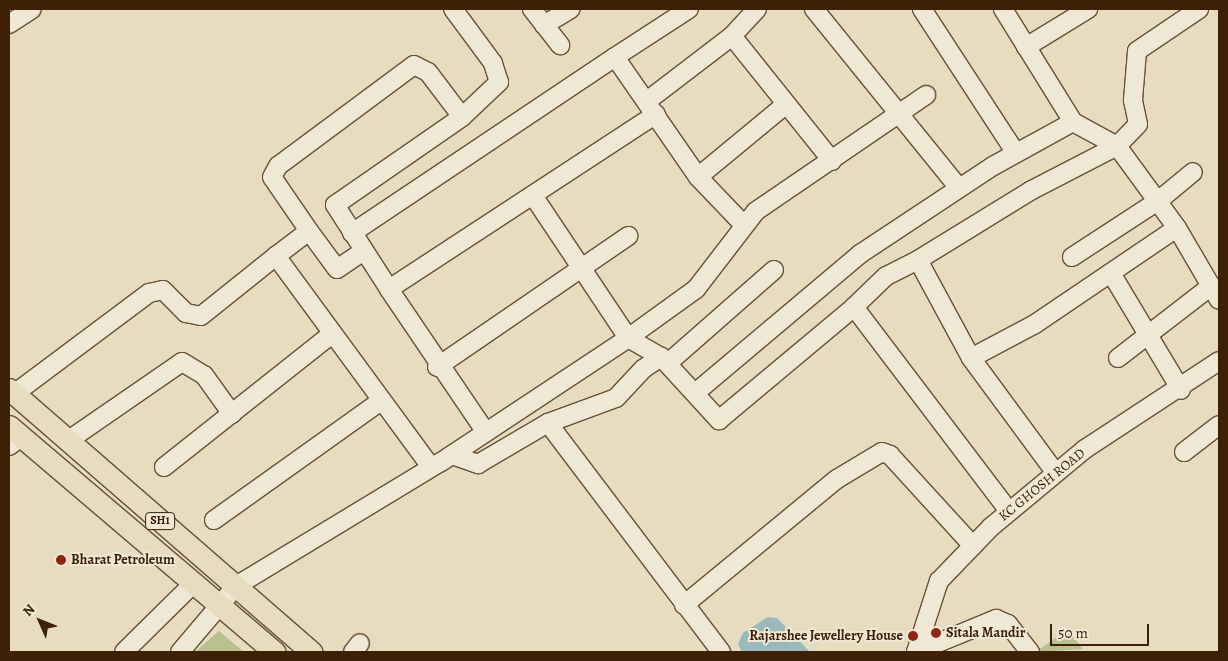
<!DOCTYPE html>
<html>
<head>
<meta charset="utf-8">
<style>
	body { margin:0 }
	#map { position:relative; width:1228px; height:661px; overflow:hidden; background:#e7dcbf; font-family:Alegreya,serif }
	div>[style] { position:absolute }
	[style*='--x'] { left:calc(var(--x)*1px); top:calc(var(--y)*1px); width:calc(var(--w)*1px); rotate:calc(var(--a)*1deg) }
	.green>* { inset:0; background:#b9bf8f }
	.water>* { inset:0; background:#9ab9bb }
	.roads { filter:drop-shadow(1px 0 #675035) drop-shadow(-1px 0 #675035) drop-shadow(0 1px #675035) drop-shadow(0 -1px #675035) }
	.minor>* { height:18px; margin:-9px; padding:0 9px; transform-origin:9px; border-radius:9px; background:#efe8d5 }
	.major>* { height:21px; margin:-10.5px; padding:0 10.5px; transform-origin:10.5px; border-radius:10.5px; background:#e7dcbf }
	.dots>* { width:14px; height:14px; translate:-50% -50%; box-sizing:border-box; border:2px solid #efe8d5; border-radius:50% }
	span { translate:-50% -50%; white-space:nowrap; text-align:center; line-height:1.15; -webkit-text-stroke:4px #efe8d5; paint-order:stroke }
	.shield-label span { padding:1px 4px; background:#efe8d5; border:1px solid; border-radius:4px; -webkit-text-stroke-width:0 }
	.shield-label { font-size:12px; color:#3c2107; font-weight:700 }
	.street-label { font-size:14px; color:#3c2107 }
	.poi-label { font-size:14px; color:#3c2107; font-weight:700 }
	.left { translate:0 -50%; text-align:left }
	.right { translate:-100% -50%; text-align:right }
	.frame { position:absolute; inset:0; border:10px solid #3c2107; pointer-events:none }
	.north { position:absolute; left:15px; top:596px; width:50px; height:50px; -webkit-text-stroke:4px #efe8d5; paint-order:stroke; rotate:314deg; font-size:14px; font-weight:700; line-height:20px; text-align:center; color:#3c2107 }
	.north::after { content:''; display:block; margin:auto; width:18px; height:22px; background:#3c2107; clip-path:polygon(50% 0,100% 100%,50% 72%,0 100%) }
	.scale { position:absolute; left:1050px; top:624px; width:99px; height:22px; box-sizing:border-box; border:2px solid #3c2107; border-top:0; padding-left:6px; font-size:15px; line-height:18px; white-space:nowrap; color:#3c2107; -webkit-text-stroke:4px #efe8d5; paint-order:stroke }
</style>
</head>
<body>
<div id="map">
	<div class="green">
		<div style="clip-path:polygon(1067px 629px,1083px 649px,1036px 652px)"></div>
		<div style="clip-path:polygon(219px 631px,244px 652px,195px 652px)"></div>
	</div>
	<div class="water">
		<div style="clip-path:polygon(768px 617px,777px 618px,810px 652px,742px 652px,738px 644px,743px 633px)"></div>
	</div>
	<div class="roads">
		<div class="minor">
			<div style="--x:532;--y:9;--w:46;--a:52.1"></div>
			<div style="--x:757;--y:9;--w:37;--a:133"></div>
			<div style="--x:732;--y:36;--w:160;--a:51.3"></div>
			<div style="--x:814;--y:9;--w:230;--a:51"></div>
			<div style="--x:922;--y:9;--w:172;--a:56.9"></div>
			<div style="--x:1003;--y:9;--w:133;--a:58.2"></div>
			<div style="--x:9;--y:24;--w:27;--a:-33"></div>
			<div style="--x:544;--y:25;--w:31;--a:-31"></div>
			<div style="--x:1026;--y:47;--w:73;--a:-31.5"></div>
			<div style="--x:615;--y:57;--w:88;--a:-33"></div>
			<div style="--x:647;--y:101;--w:107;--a:-37.4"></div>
			<div style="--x:698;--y:177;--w:113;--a:-39.6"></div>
			<div style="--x:534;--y:197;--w:169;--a:56.3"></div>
			<div style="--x:628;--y:338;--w:38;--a:30"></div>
			<div style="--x:1177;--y:228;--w:83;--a:59.7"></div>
			<div style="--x:309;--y:231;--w:47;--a:53.6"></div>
			<div style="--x:337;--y:269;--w:32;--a:-34"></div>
			<div style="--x:352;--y:233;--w:316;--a:-33.8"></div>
			<div style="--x:615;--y:57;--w:146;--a:55.3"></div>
			<div style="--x:698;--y:177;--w:65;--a:46.2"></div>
			<div style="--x:1072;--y:257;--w:103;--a:-33.1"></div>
			<div style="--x:1158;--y:201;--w:45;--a:-39.6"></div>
			<div style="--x:918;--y:260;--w:36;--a:153"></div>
			<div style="--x:886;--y:276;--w:45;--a:135.9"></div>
			<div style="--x:854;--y:307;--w:256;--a:52.8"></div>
			<div style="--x:1111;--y:273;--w:136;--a:59.1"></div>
			<div style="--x:389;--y:289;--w:100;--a:-122.7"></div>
			<div style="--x:335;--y:205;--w:155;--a:-34.7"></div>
			<div style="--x:462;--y:117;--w:51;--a:-43.4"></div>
			<div style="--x:499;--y:82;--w:20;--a:-108"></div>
			<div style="--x:493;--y:63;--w:67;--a:-126.5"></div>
			<div style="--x:971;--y:358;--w:111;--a:-118.4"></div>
			<div style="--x:918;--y:260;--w:132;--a:-31.6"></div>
			<div style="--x:1030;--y:191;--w:98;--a:-27.3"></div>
			<div style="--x:1118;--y:358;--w:118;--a:-37.7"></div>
			<div style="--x:668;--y:363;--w:141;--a:-41.3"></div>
			<div style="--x:437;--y:367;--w:232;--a:-34.4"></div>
			<div style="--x:695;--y:393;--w:216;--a:-40.1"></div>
			<div style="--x:860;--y:254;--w:159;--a:-33.5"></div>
			<div style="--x:993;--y:166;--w:91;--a:-28.8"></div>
			<div style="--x:1073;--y:122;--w:50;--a:28.6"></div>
			<div style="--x:14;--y:394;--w:169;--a:-36.8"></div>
			<div style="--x:149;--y:293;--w:14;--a:-12"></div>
			<div style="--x:163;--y:290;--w:33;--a:45"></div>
			<div style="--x:186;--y:313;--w:15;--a:11"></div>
			<div style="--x:201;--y:316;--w:96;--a:-38.7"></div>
			<div style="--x:548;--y:423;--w:287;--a:52.9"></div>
			<div style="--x:485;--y:431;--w:171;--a:-124.1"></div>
			<div style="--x:389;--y:289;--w:319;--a:-33.2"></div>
			<div style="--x:69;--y:440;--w:137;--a:-34.6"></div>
			<div style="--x:182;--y:362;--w:26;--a:31"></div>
			<div style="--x:204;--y:375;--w:48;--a:54.3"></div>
			<div style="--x:9;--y:446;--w:15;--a:-37"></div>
			<div style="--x:1184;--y:452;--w:44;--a:-37.6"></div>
			<div style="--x:452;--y:455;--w:28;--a:19"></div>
			<div style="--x:478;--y:464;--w:81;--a:-30.4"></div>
			<div style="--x:548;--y:423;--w:72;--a:-20.2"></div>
			<div style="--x:616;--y:398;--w:40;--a:-47"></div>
			<div style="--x:643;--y:369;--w:22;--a:-34"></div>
			<div style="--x:661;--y:357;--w:86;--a:47.4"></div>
			<div style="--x:719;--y:420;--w:176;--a:-39.9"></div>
			<div style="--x:164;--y:467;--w:214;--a:-38.4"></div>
			<div style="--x:431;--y:467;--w:262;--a:-126.3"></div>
			<div style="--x:276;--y:256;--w:41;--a:-37.1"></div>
			<div style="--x:309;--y:231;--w:65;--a:-124.4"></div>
			<div style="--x:272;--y:177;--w:13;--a:-61"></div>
			<div style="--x:278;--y:166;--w:169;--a:-36.6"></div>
			<div style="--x:414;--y:65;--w:16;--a:27"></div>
			<div style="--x:428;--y:72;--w:56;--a:52.9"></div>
			<div style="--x:1055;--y:472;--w:142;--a:-126.4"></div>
			<div style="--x:971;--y:358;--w:72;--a:-28"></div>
			<div style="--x:1035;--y:324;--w:171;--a:-34.1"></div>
			<div style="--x:1177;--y:228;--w:102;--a:-126.2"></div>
			<div style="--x:1117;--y:146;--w:30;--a:-46"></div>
			<div style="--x:1138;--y:124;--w:25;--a:-102"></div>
			<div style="--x:1133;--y:100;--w:49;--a:-85.3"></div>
			<div style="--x:1137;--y:51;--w:75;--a:-34.1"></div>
			<div style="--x:214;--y:520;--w:206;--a:-35.5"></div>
			<div style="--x:684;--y:605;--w:198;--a:-39.5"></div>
			<div style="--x:837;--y:479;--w:52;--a:-31"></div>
			<div style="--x:882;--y:452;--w:9;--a:21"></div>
			<div style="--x:890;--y:455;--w:123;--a:47.6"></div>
			<div style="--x:124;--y:652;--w:98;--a:-44.6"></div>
			<div style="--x:180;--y:652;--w:87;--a:-49.7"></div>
			<div style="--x:236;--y:586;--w:240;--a:-31.2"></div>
			<div style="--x:441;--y:462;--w:224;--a:-33.5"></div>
			<div style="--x:628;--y:338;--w:84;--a:-35.8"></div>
			<div style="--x:696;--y:289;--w:98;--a:-52.4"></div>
			<div style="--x:756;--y:211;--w:206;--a:-34.3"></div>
			<div style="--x:353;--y:652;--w:11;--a:-52"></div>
			<div style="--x:916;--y:652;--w:75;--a:-72.1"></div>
			<div style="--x:939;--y:581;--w:75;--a:-46.1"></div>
			<div style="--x:991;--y:527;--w:122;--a:-39.7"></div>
			<div style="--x:1085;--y:449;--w:160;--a:-33.3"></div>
			<div style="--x:916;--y:652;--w:87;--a:-22.4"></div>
			<div style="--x:996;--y:619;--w:13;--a:23"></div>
			<div style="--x:1008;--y:624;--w:36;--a:52"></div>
		</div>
		<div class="major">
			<div style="--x:9;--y:389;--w:401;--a:41"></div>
			<div style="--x:9;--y:426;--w:349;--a:40.4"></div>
		</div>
	</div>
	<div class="dots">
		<div style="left:61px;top:560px;background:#8f2418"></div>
		<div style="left:936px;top:633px;background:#8f2418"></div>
		<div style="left:913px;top:636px;background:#8f2418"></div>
	</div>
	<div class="shield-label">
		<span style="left:160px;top:521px">SH1</span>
	</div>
	<div class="street-label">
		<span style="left:1042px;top:485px;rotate:-39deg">KC GHOSH ROAD</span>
	</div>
	<div class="poi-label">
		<span class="left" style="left:71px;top:560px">Bharat Petroleum</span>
		<span class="left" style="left:946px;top:633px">Sitala Mandir</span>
		<span class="right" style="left:903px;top:636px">Rajarshee Jewellery House</span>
	</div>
	<div class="frame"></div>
	<div class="north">N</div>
	<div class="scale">50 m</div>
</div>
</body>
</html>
